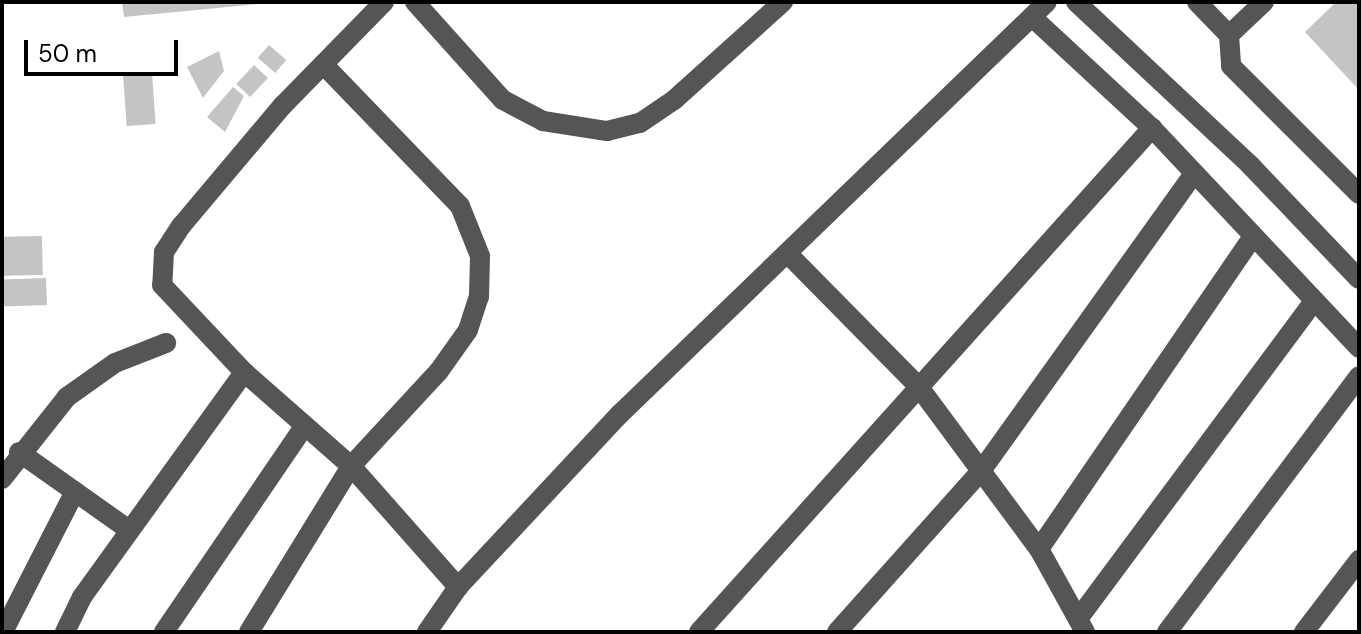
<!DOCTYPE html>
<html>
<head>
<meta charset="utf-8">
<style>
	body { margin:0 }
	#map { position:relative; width:1361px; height:634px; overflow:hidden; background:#fff; font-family:"DM Sans",sans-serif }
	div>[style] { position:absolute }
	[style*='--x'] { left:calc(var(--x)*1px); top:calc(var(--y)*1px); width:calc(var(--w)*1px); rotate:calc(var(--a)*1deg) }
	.building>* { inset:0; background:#c4c4c4; transform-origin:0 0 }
	.minor>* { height:20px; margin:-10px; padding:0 10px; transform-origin:10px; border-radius:10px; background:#555 }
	span { translate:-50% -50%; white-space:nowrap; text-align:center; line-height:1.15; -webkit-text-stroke:6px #fff; paint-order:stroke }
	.frame { position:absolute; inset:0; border:4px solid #000; pointer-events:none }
	.scale { position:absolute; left:24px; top:40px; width:154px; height:36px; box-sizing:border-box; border:4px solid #000; border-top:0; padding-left:10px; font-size:24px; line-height:28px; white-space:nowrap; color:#000; -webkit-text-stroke:6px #fff; paint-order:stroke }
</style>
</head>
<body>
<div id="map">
	<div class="building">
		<div style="clip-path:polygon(122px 2px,258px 2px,258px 4px,124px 17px)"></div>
		<div style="clip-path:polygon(1336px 2px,1359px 2px,1359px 90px,1305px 32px)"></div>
		<div style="left:269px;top:45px;width:23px;height:17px;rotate:41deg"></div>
		<div style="clip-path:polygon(219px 51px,224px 71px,203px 98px,187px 67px)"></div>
		<div style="left:254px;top:65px;width:19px;height:26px;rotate:43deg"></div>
		<div style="left:152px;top:73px;width:51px;height:29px;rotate:86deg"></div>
		<div style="clip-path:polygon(233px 87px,244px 96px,225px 132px,207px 117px)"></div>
		<div style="left:42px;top:236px;width:39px;height:40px;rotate:89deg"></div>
		<div style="left:46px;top:278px;width:27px;height:44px;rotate:88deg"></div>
	</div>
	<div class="minor">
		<div style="--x:384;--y:2;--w:144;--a:134.4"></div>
		<div style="--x:283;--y:105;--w:158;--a:130.1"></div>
		<div style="--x:181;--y:226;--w:31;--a:123"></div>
		<div style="--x:164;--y:252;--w:33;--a:93"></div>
		<div style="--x:162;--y:285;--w:120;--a:46.7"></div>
		<div style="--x:244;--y:372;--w:142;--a:41.3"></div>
		<div style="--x:351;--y:466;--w:162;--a:48.5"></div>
		<div style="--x:415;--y:2;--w:132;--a:48.1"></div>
		<div style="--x:503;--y:100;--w:45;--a:27.7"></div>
		<div style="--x:543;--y:121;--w:65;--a:8.9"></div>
		<div style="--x:607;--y:131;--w:34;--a:-14"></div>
		<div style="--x:640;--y:123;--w:41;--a:-34.1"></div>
		<div style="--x:674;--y:100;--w:147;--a:-42"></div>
		<div style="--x:1076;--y:2;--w:240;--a:43.1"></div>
		<div style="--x:1251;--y:166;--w:156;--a:46.3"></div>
		<div style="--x:1197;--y:2;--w:46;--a:45.9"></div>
		<div style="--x:1264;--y:2;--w:48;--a:136.7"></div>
		<div style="--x:1229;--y:35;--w:31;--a:86"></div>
		<div style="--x:1231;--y:66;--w:181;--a:45"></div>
		<div style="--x:1032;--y:17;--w:163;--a:42.8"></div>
		<div style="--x:1152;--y:128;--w:302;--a:46.7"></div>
		<div style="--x:788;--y:254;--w:187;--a:45.4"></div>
		<div style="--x:919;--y:387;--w:202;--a:53.5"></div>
		<div style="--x:1039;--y:549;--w:95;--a:61"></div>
		<div style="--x:19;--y:452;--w:135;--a:35.3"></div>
		<div style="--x:2;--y:479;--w:105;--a:-51.6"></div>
		<div style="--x:67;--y:397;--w:59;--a:-35.3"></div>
		<div style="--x:115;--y:363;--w:55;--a:-21.4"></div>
		<div style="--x:1039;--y:549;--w:378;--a:-55.6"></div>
		<div style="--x:1078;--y:619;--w:396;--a:-53.4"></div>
		<div style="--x:3;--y:632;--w:158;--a:-62.9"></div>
		<div style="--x:65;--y:632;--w:39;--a:-64"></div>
		<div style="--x:82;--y:597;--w:277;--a:-54.2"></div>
		<div style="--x:164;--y:632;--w:250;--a:-55.7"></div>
		<div style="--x:249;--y:632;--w:195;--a:-58.4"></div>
		<div style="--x:351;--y:466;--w:129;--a:-47.2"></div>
		<div style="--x:439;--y:371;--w:50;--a:-54.7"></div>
		<div style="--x:468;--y:330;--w:35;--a:-72"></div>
		<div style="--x:479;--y:297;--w:41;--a:-88.6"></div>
		<div style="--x:480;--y:256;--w:54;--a:-111.8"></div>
		<div style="--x:460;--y:206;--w:197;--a:-134"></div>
		<div style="--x:427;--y:632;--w:55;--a:-55.4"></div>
		<div style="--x:458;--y:587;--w:237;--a:-46.9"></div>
		<div style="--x:620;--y:414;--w:593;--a:-43.98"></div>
		<div style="--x:699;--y:632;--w:678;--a:-48.05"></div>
		<div style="--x:837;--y:632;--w:216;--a:-48.2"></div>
		<div style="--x:981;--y:471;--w:364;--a:-54.4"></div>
		<div style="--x:1167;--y:632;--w:320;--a:-53.1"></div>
		<div style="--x:1304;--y:632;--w:91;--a:-52.6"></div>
	</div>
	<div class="frame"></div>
	<div class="scale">50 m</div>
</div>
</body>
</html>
